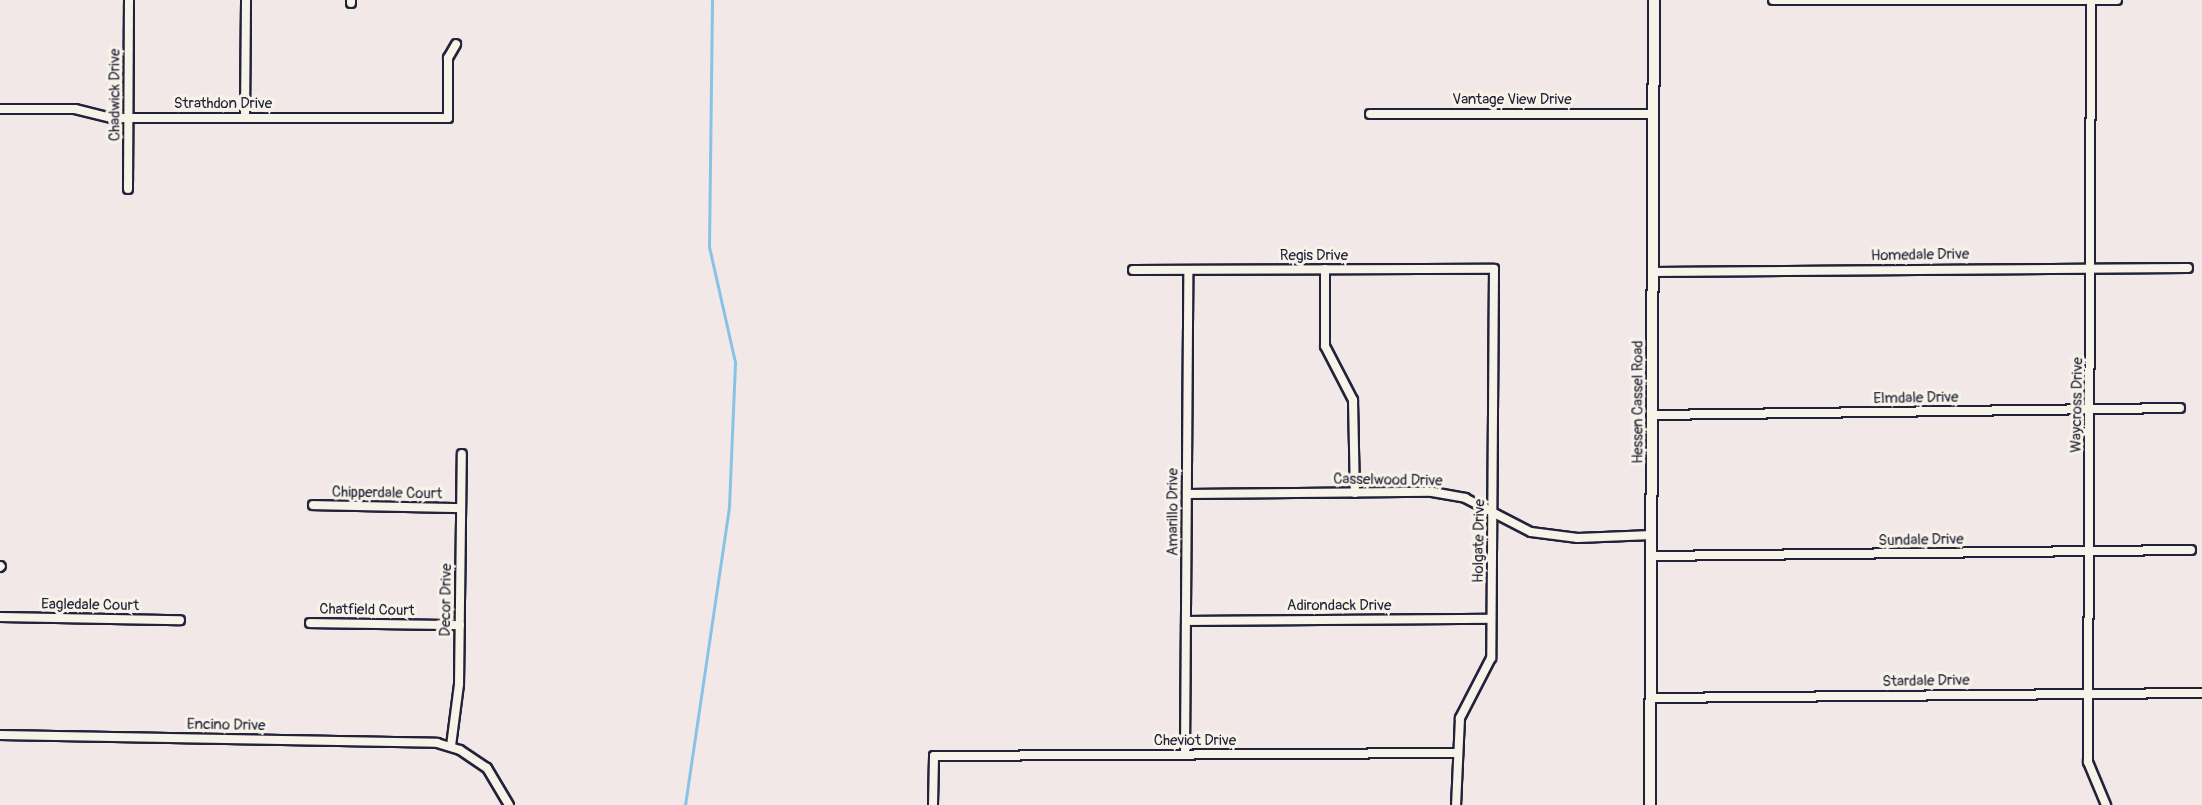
<!DOCTYPE html>
<html>
<head>
<meta charset="utf-8">
<style>
	body { margin:0 }
	#map { position:relative; width:2202px; height:805px; overflow:hidden; background:#f2e8e7; font-family:Pangolin,sans-serif }
	div>[style] { position:absolute }
	[style*='--x'] { left:calc(var(--x)*1px); top:calc(var(--y)*1px); width:calc(var(--w)*1px); rotate:calc(var(--a)*1deg) }
	.stream>* { height:3px; margin:-1.5px; padding:0 1.5px; transform-origin:1.5px; border-radius:1.5px; background:#87c3e7 }
	.roads { filter:drop-shadow(2px 0 #22223b) drop-shadow(-2px 0 #22223b) drop-shadow(0 2px #22223b) drop-shadow(0 -2px #22223b) }
	.minor>* { height:8px; margin:-4px; padding:0 4px; transform-origin:4px; border-radius:4px; background:#f7f3e8 }
	.secondary>* { height:10px; margin:-5px; padding:0 5px; transform-origin:5px; border-radius:5px; background:#f7f3e8 }
	span { translate:-50% -50%; white-space:nowrap; text-align:center; line-height:1.15; -webkit-text-stroke:6px #f7f3e8; paint-order:stroke }
	.street-label { font-size:15px; color:#22223b }
</style>
</head>
<body>
<div id="map">
	<div class="stream">
		<div style="--x:685;--y:805;--w:302;--a:-81.6"></div>
		<div style="--x:729;--y:506;--w:144;--a:-87.6"></div>
		<div style="--x:735;--y:362;--w:118;--a:-102.7"></div>
		<div style="--x:709;--y:247;--w:247;--a:-89.3"></div>
	</div>
	<div class="roads">
		<div class="minor">
			<div style="--x:351;--y:0;--w:3;--a:90"></div>
			<div style="--x:1773;--y:0;--w:344;--a:0"></div>
			<div style="--x:2091;--y:1;--w:761;--a:90.23"></div>
			<div style="--x:2088;--y:762;--w:47;--a:67.3"></div>
			<div style="--x:0;--y:109;--w:75;--a:0"></div>
			<div style="--x:75;--y:109;--w:38;--a:14"></div>
			<div style="--x:112;--y:118;--w:336;--a:0"></div>
			<div style="--x:448;--y:118;--w:60;--a:-90"></div>
			<div style="--x:448;--y:58;--w:16;--a:-60"></div>
			<div style="--x:1370;--y:114;--w:283;--a:0"></div>
			<div style="--x:245;--y:117;--w:117;--a:-89.5"></div>
			<div style="--x:128;--y:189;--w:189;--a:-89.7"></div>
			<div style="--x:1325;--y:269;--w:77;--a:90"></div>
			<div style="--x:1325;--y:346;--w:61;--a:62.6"></div>
			<div style="--x:1353;--y:400;--w:93;--a:88.8"></div>
			<div style="--x:1133;--y:270;--w:361;--a:-0.2"></div>
			<div style="--x:1494;--y:269;--w:389;--a:90.4"></div>
			<div style="--x:1491;--y:658;--w:68;--a:117.3"></div>
			<div style="--x:1460;--y:718;--w:87;--a:92.6"></div>
			<div style="--x:1653;--y:272;--w:535;--a:-0.43"></div>
			<div style="--x:1653;--y:415;--w:527;--a:-0.76"></div>
			<div style="--x:1187;--y:494;--w:245;--a:-0.5"></div>
			<div style="--x:1432;--y:492;--w:34;--a:10"></div>
			<div style="--x:1465;--y:498;--w:74;--a:27.3"></div>
			<div style="--x:1531;--y:532;--w:47;--a:7.3"></div>
			<div style="--x:1578;--y:538;--w:74;--a:-2.3"></div>
			<div style="--x:313;--y:505;--w:148;--a:1.2"></div>
			<div style="--x:1651;--y:556;--w:540;--a:-0.64"></div>
			<div style="--x:0;--y:567;--w:1;--a:-45"></div>
			<div style="--x:0;--y:617;--w:180;--a:1"></div>
			<div style="--x:1187;--y:621;--w:304;--a:-0.4"></div>
			<div style="--x:310;--y:623;--w:150;--a:0.8"></div>
			<div style="--x:1651;--y:698;--w:551;--a:-0.52"></div>
			<div style="--x:0;--y:735;--w:437;--a:1"></div>
			<div style="--x:437;--y:743;--w:24;--a:17"></div>
			<div style="--x:460;--y:750;--w:32;--a:34"></div>
			<div style="--x:487;--y:768;--w:43;--a:59.3"></div>
			<div style="--x:451;--y:746;--w:63;--a:-82.6"></div>
			<div style="--x:459;--y:684;--w:230;--a:-89.3"></div>
			<div style="--x:1185;--y:755;--w:485;--a:-89.6"></div>
			<div style="--x:933;--y:805;--w:49;--a:-88.8"></div>
			<div style="--x:934;--y:756;--w:523;--a:-0.33"></div>
		</div>
		<div class="secondary">
			<div style="--x:1650;--y:805;--w:805;--a:-89.72"></div>
		</div>
	</div>
	<div class="street-label">
		<span style="left:115px;top:95px;rotate:-90deg">Chadwick Drive</span>
		<span style="left:1512px;top:100px">Vantage View Drive</span>
		<span style="left:223px;top:104px">Strathdon Drive</span>
		<span style="left:1920px;top:255px;rotate:-1deg">Homedale Drive</span>
		<span style="left:1314px;top:256px">Regis Drive</span>
		<span style="left:1916px;top:398px;rotate:-1deg">Elmdale Drive</span>
		<span style="left:1638px;top:402px;rotate:-90deg">Hessen Cassel Road</span>
		<span style="left:2077px;top:405px;rotate:-89deg">Waycross Drive</span>
		<span style="left:1388px;top:480px;rotate:1deg">Casselwood Drive</span>
		<span style="left:387px;top:493px;rotate:1deg">Chipperdale Court</span>
		<span style="left:1173px;top:512px;rotate:-90deg">Amarillo Drive</span>
		<span style="left:1921px;top:540px;rotate:-1deg">Sundale Drive</span>
		<span style="left:1479px;top:541px;rotate:-89deg">Holgate Drive</span>
		<span style="left:446px;top:600px;rotate:-89deg">Decor Drive</span>
		<span style="left:90px;top:605px;rotate:1deg">Eagledale Court</span>
		<span style="left:1339px;top:606px">Adirondack Drive</span>
		<span style="left:367px;top:610px;rotate:1deg">Chatfield Court</span>
		<span style="left:1926px;top:681px;rotate:-1deg">Stardale Drive</span>
		<span style="left:226px;top:725px;rotate:1deg">Encino Drive</span>
		<span style="left:1195px;top:741px">Cheviot Drive</span>
	</div>
</div>
</body>
</html>
